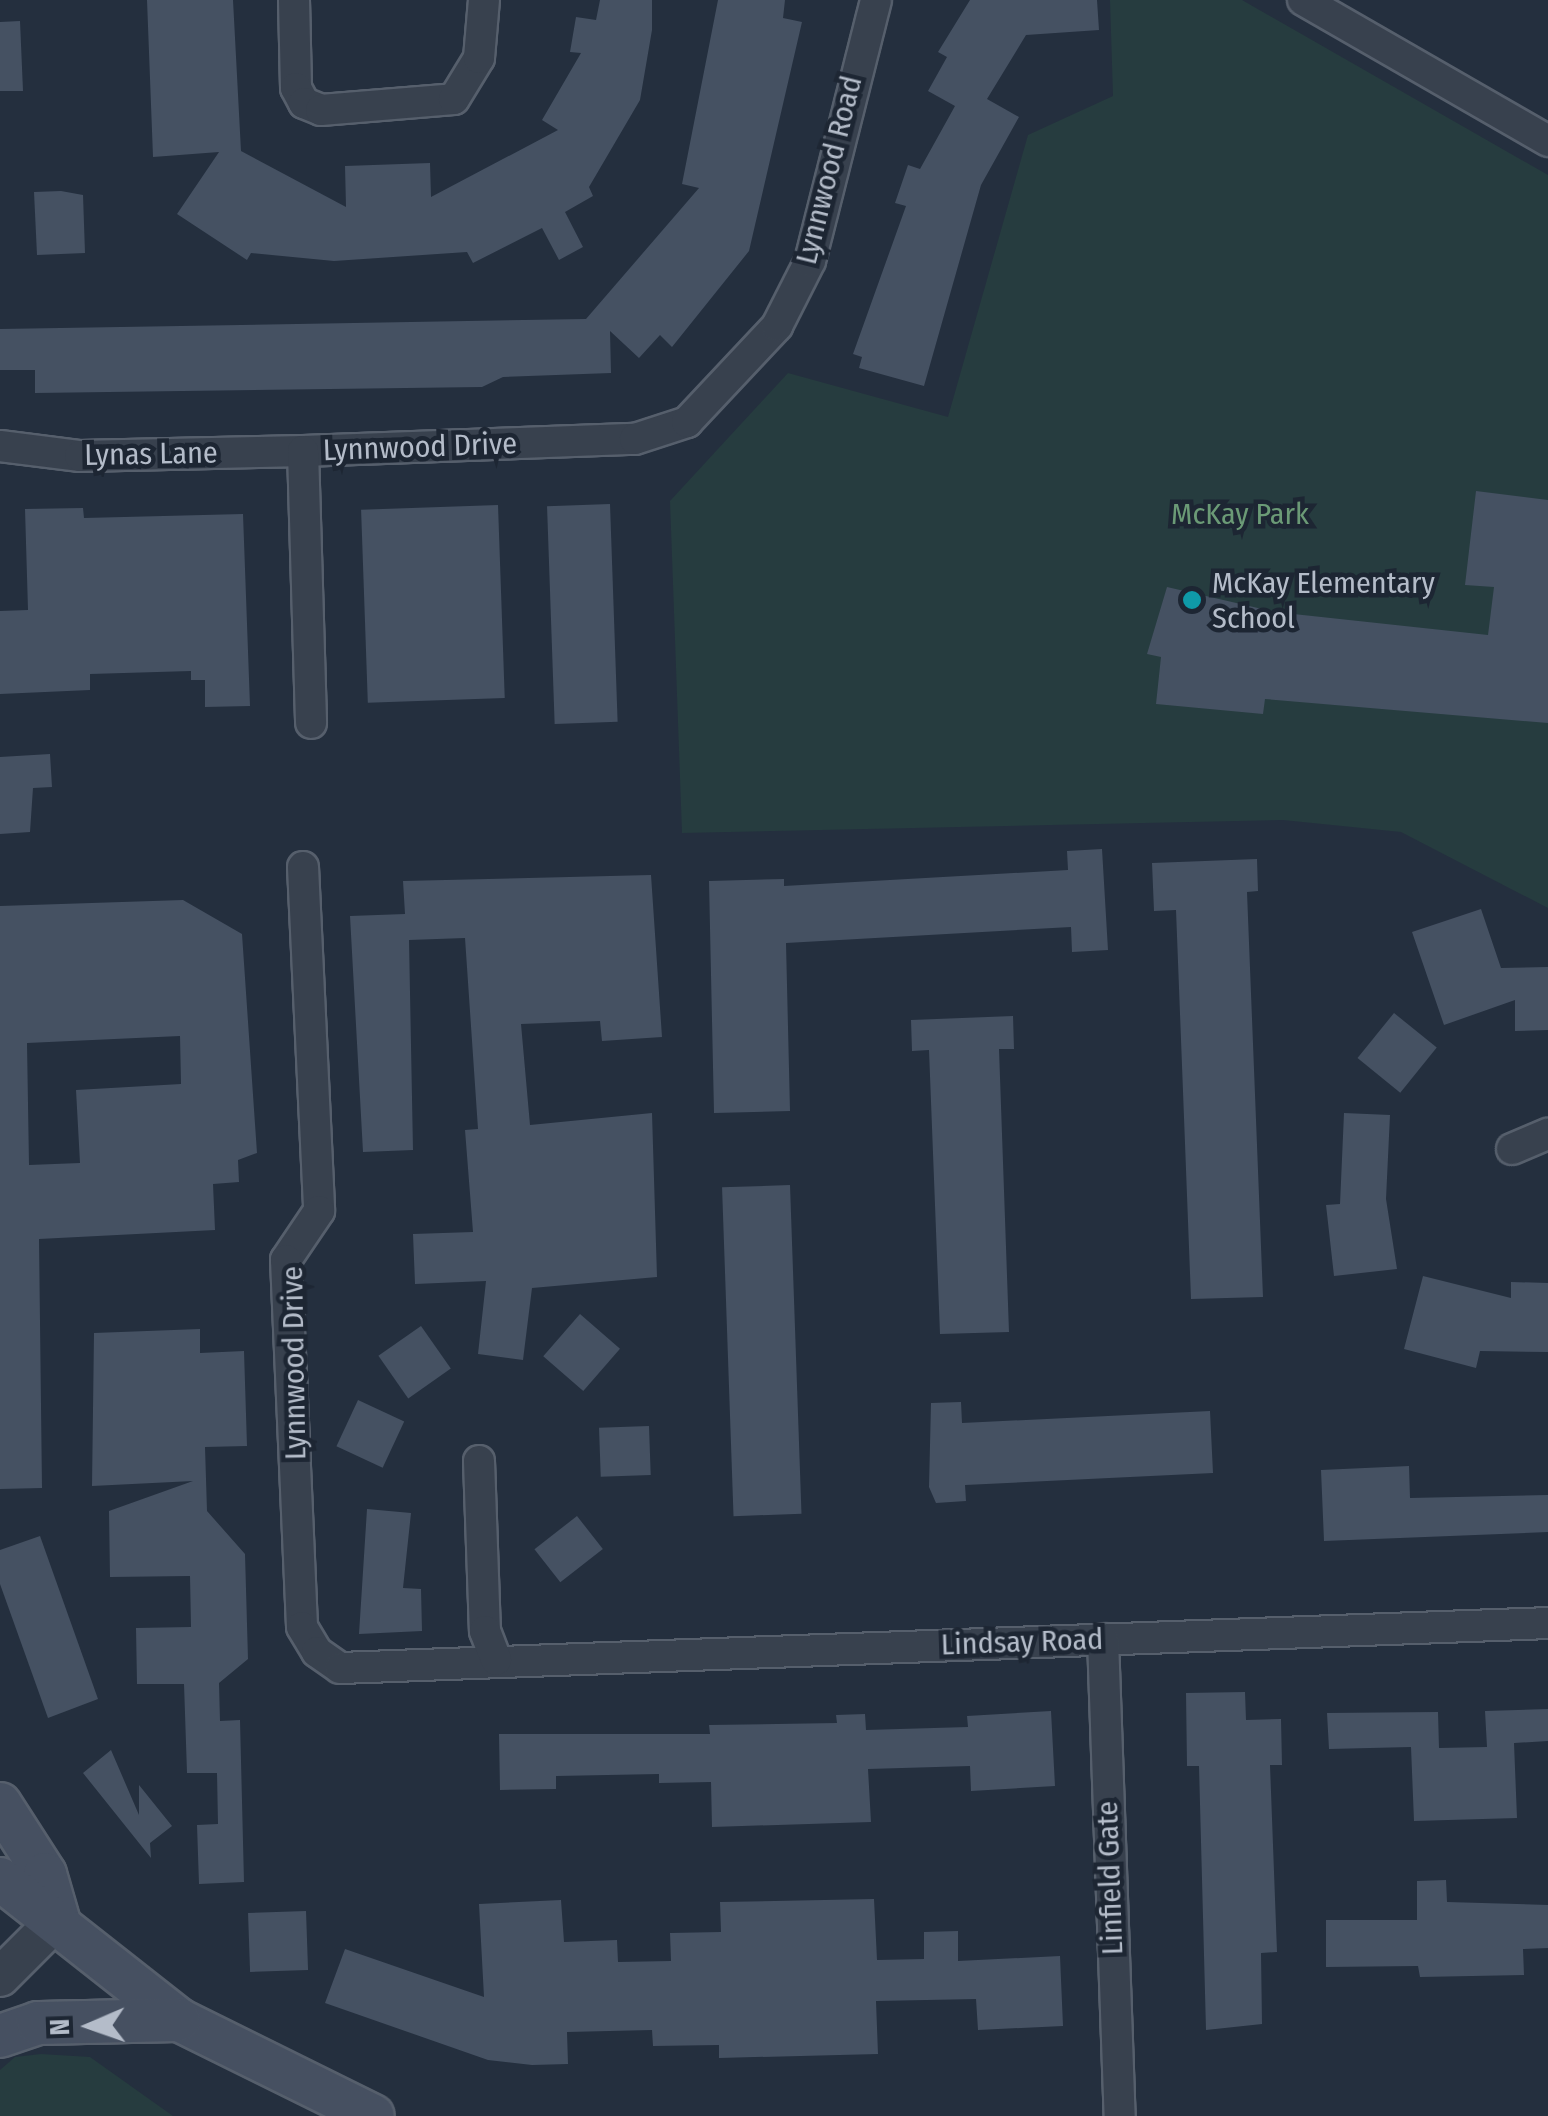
<!DOCTYPE html>
<html>
<head>
<meta charset="utf-8">
<style>
	body { margin:0 }
	#map { position:relative; width:1548px; height:2116px; overflow:hidden; background:#242f3e; font-family:"Fira Sans Condensed",sans-serif }
	div>[style] { position:absolute }
	[style*='--x'] { left:calc(var(--x)*1px); top:calc(var(--y)*1px); width:calc(var(--w)*1px); rotate:calc(var(--a)*1deg) }
	.green>* { inset:0; background:#263c3f }
	.building>* { inset:0; background:#455162; transform-origin:0 0 }
	.roads { filter:drop-shadow(2px 0 #565f6c) drop-shadow(-2px 0 #565f6c) drop-shadow(0 2px #565f6c) drop-shadow(0 -2px #565f6c) }
	.minor>* { height:30px; margin:-15px; padding:0 15px; transform-origin:15px; border-radius:15px; background:#38414e }
	.tertiary>* { height:38px; margin:-19px; padding:0 19px; transform-origin:19px; border-radius:19px; background:#38414e }
	.secondary>* { height:42px; margin:-21px; padding:0 21px; transform-origin:21px; border-radius:21px; background:#465061 }
	.dots>* { width:28px; height:28px; translate:-50% -50%; box-sizing:border-box; border:5px solid #1d2633; border-radius:50% }
	span { translate:-50% -50%; white-space:nowrap; text-align:center; line-height:1.15; -webkit-text-stroke:9px #1d2633; paint-order:stroke }
	.street-label { font-size:30px; color:#b4bcc9 }
	.park-label { font-size:30px; color:#6b9a76 }
	.poi-label { font-size:30px; color:#b4bcc9 }
	.left { translate:0 -50%; text-align:left }
	.north { position:absolute; left:40px; top:1976px; width:100px; height:100px; -webkit-text-stroke:8px #1d2633; paint-order:stroke; rotate:268deg; font-size:28px; font-weight:700; line-height:40px; text-align:center; color:#b4bcc9 }
	.north::after { content:''; display:block; margin:auto; width:35px; height:45px; background:#b4bcc9; clip-path:polygon(50% 0,100% 100%,50% 72%,0 100%) }
</style>
</head>
<body>
<div id="map">
	<div class="green">
		<div style="clip-path:polygon(1110px 0,1242px 0,1548px 175px,1548px 908px,1401px 832px,1283px 820px,682px 833px,670px 501px,788px 373px,948px 417px,1028px 135px,1113px 96px)"></div>
		<div style="clip-path:polygon(41px 2054px,90px 2057px,173px 2116px,0 2116px,0 2070px,15px 2057px)"></div>
	</div>
	<div class="building">
		<div style="clip-path:polygon(147px 0,233px 0,241px 151px,346px 207px,345px 166px,430px 163px,431px 197px,558px 130px,542px 120px,581px 53px,570px 52px,576px 17px,596px 20px,600px 0,652px 0,652px 30px,640px 100px,589px 187px,593px 196px,565px 212px,583px 247px,559px 260px,542px 228px,473px 263px,467px 252px,334px 261px,251px 253px,247px 260px,177px 214px,219px 152px,153px 157px)"></div>
		<div style="clip-path:polygon(718px 0,785px 0,783px 18px,802px 22px,749px 251px,672px 347px,660px 335px,639px 358px,610px 331px,611px 373px,503px 377px,482px 387px,35px 393px,35px 370px,0 370px,0 329px,586px 319px,699px 188px,682px 184px)"></div>
		<div style="clip-path:polygon(970px 0,1097px 0,1099px 30px,1026px 35px,987px 99px,1019px 117px,981px 185px,924px 386px,859px 368px,862px 357px,853px 354px,906px 206px,895px 203px,908px 165px,920px 169px,955px 106px,928px 91px,947px 57px,938px 52px)"></div>
		<div style="clip-path:polygon(20px 21px,23px 91px,0 91px,0 22px)"></div>
		<div style="clip-path:polygon(61px 191px,83px 195px,85px 253px,37px 255px,34px 192px)"></div>
		<div style="clip-path:polygon(1476px 491px,1548px 500px,1548px 723px,1265px 699px,1263px 714px,1156px 704px,1161px 657px,1147px 654px,1167px 587px,1275px 612px,1488px 635px,1494px 587px,1465px 585px)"></div>
		<div style="left:610px;top:504px;width:218px;height:63px;rotate:88deg"></div>
		<div style="left:498px;top:505px;width:193px;height:137px;rotate:88deg"></div>
		<div style="clip-path:polygon(83px 508px,84px 518px,243px 514px,250px 706px,205px 707px,205px 680px,191px 680px,191px 671px,90px 674px,90px 690px,0 694px,0 611px,28px 610px,25px 509px)"></div>
		<div style="clip-path:polygon(50px 754px,52px 787px,33px 788px,30px 832px,0 834px,0 757px)"></div>
		<div style="clip-path:polygon(1102px 849px,1108px 950px,1072px 952px,1071px 927px,786px 943px,790px 1111px,714px 1113px,709px 881px,784px 879px,784px 886px,1068px 870px,1067px 851px)"></div>
		<div style="clip-path:polygon(1257px 859px,1258px 891px,1247px 892px,1263px 1297px,1191px 1299px,1176px 910px,1154px 911px,1152px 863px)"></div>
		<div style="clip-path:polygon(651px 875px,662px 1037px,602px 1041px,600px 1021px,521px 1024px,530px 1125px,652px 1113px,657px 1277px,532px 1288px,523px 1360px,478px 1354px,486px 1281px,415px 1284px,413px 1234px,473px 1232px,465px 1130px,478px 1129px,465px 938px,409px 940px,413px 1150px,363px 1152px,350px 916px,405px 914px,403px 881px)"></div>
		<div style="clip-path:polygon(evenodd,183px 900px,242px 934px,257px 1153px,238px 1160px,239px 1182px,213px 1184px,215px 1230px,39px 1239px,42px 1488px,0 1489px,0 906px,183px 900px,180px 1036px,181px 1084px,76px 1090px,80px 1163px,29px 1165px,27px 1043px,180px 1036px)"></div>
		<div style="clip-path:polygon(1481px 909px,1501px 968px,1548px 967px,1548px 1030px,1515px 1031px,1515px 1000px,1444px 1025px,1412px 932px)"></div>
		<div style="left:1394px;top:1013px;width:55px;height:58px;rotate:39deg"></div>
		<div style="clip-path:polygon(1013px 1016px,1014px 1049px,999px 1049px,1009px 1332px,940px 1334px,929px 1050px,912px 1051px,911px 1020px)"></div>
		<div style="clip-path:polygon(1344px 1113px,1390px 1115px,1386px 1199px,1397px 1269px,1334px 1276px,1326px 1205px,1340px 1204px)"></div>
		<div style="left:790px;top:1185px;width:329px;height:68px;rotate:88deg"></div>
		<div style="clip-path:polygon(1423px 1276px,1511px 1298px,1511px 1282px,1548px 1283px,1548px 1352px,1480px 1351px,1476px 1368px,1404px 1349px)"></div>
		<div style="left:580px;top:1314px;width:53px;height:56px;rotate:41deg"></div>
		<div style="left:421px;top:1326px;width:52px;height:52px;rotate:55deg"></div>
		<div style="clip-path:polygon(200px 1329px,200px 1353px,244px 1351px,247px 1446px,205px 1447px,207px 1511px,245px 1554px,248px 1659px,219px 1683px,220px 1721px,240px 1720px,244px 1882px,199px 1884px,197px 1825px,218px 1824px,217px 1773px,187px 1773px,184px 1684px,137px 1684px,136px 1628px,191px 1627px,190px 1576px,110px 1577px,109px 1511px,193px 1481px,92px 1486px,94px 1333px)"></div>
		<div style="left:358px;top:1400px;width:51px;height:51px;rotate:25deg"></div>
		<div style="clip-path:polygon(961px 1402px,962px 1423px,1210px 1411px,1213px 1473px,965px 1485px,966px 1501px,936px 1503px,929px 1487px,931px 1403px)"></div>
		<div style="left:649px;top:1426px;width:49px;height:50px;rotate:88deg"></div>
		<div style="clip-path:polygon(1409px 1466px,1410px 1498px,1548px 1495px,1548px 1532px,1324px 1541px,1321px 1470px)"></div>
		<div style="clip-path:polygon(367px 1509px,411px 1513px,403px 1588px,421px 1589px,422px 1631px,359px 1634px)"></div>
		<div style="left:577px;top:1516px;width:42px;height:54px;rotate:52deg"></div>
		<div style="clip-path:polygon(40px 1536px,98px 1699px,48px 1718px,0 1584px,0 1550px)"></div>
		<div style="clip-path:polygon(1245px 1692px,1246px 1720px,1281px 1719px,1282px 1765px,1270px 1765px,1277px 1952px,1261px 1953px,1262px 2024px,1206px 2030px,1199px 1766px,1187px 1766px,1186px 1693px)"></div>
		<div style="clip-path:polygon(1548px 1709px,1548px 1741px,1514px 1743px,1517px 1818px,1414px 1821px,1411px 1747px,1329px 1749px,1327px 1713px,1438px 1712px,1439px 1748px,1487px 1747px,1485px 1711px)"></div>
		<div style="clip-path:polygon(1051px 1711px,1055px 1786px,971px 1791px,970px 1766px,868px 1769px,871px 1822px,712px 1827px,711px 1782px,659px 1783px,659px 1774px,556px 1776px,556px 1789px,500px 1790px,499px 1734px,710px 1734px,709px 1725px,837px 1723px,836px 1715px,865px 1714px,866px 1730px,968px 1727px,967px 1716px)"></div>
		<div style="clip-path:polygon(111px 1750px,139px 1815px,139px 1785px,172px 1826px,150px 1843px,151px 1858px,83px 1773px)"></div>
		<div style="clip-path:polygon(1446px 1880px,1447px 1902px,1548px 1905px,1548px 1948px,1523px 1949px,1524px 1975px,1420px 1977px,1418px 1966px,1326px 1967px,1326px 1920px,1417px 1920px,1417px 1881px)"></div>
		<div style="clip-path:polygon(874px 1899px,877px 1960px,924px 1959px,924px 1932px,958px 1931px,958px 1961px,1060px 1956px,1063px 2026px,978px 2030px,976px 1999px,876px 2001px,878px 2054px,719px 2058px,719px 2045px,653px 2046px,652px 2030px,567px 2032px,568px 2064px,532px 2065px,488px 2060px,325px 2003px,345px 1949px,484px 1997px,479px 1904px,561px 1900px,564px 1942px,617px 1940px,618px 1962px,671px 1961px,670px 1933px,721px 1932px,720px 1902px)"></div>
		<div style="left:306px;top:1911px;width:59px;height:58px;rotate:88deg"></div>
	</div>
	<div class="roads">
		<div class="minor">
			<div style="--x:294;--y:0;--w:88;--a:88.7"></div>
			<div style="--x:296;--y:88;--w:17;--a:62"></div>
			<div style="--x:304;--y:103;--w:18;--a:22"></div>
			<div style="--x:321;--y:110;--w:133;--a:-4.7"></div>
			<div style="--x:454;--y:99;--w:48;--a:-58.6"></div>
			<div style="--x:479;--y:58;--w:58;--a:-85.1"></div>
			<div style="--x:1303;--y:0;--w:283;--a:29.9"></div>
			<div style="--x:0;--y:446;--w:81;--a:7.1"></div>
			<div style="--x:80;--y:456;--w:223;--a:-1.3"></div>
			<div style="--x:303;--y:451;--w:332;--a:-2.1"></div>
			<div style="--x:635;--y:439;--w:55;--a:-18.1"></div>
			<div style="--x:687;--y:422;--w:132;--a:-46.8"></div>
			<div style="--x:777;--y:326;--w:73;--a:-63.1"></div>
			<div style="--x:810;--y:261;--w:269;--a:-75.8"></div>
			<div style="--x:303;--y:451;--w:272;--a:88.3"></div>
			<div style="--x:303;--y:867;--w:344;--a:87.3"></div>
			<div style="--x:319;--y:1211;--w:59;--a:124"></div>
			<div style="--x:286;--y:1260;--w:367;--a:87.5"></div>
			<div style="--x:302;--y:1627;--w:29;--a:59"></div>
			<div style="--x:317;--y:1652;--w:28;--a:35"></div>
			<div style="--x:340;--y:1668;--w:1209;--a:-2.13"></div>
			<div style="--x:1512;--y:1149;--w:39;--a:-23"></div>
			<div style="--x:479;--y:1461;--w:170;--a:88"></div>
			<div style="--x:485;--y:1631;--w:31;--a:69"></div>
			<div style="--x:1103;--y:1639;--w:477;--a:88"></div>
		</div>
		<div class="tertiary">
			<div style="--x:0;--y:1977;--w:82;--a:-45"></div>
		</div>
		<div class="secondary">
			<div style="--x:0;--y:1804;--w:83;--a:57.3"></div>
			<div style="--x:45;--y:1874;--w:47;--a:73.9"></div>
			<div style="--x:0;--y:1879;--w:228;--a:38.2"></div>
			<div style="--x:179;--y:2020;--w:216;--a:26.3"></div>
			<div style="--x:0;--y:2036;--w:40;--a:-18.9"></div>
			<div style="--x:38;--y:2023;--w:141;--a:-1.2"></div>
		</div>
	</div>
	<div class="dots">
		<div style="left:1192px;top:600px;background:#0f9aa8"></div>
	</div>
	<div class="street-label">
		<span style="left:829px;top:170px;rotate:-76deg">Lynnwood Road</span>
		<span style="left:420px;top:447px;rotate:-2deg">Lynnwood Drive</span>
		<span style="left:151px;top:454px;rotate:-1deg">Lynas Lane</span>
		<span style="left:294px;top:1363px;rotate:-91deg">Lynnwood Drive</span>
		<span style="left:1022px;top:1642px;rotate:-2deg">Lindsay Road</span>
		<span style="left:1110px;top:1878px;rotate:-92deg">Linfield Gate</span>
	</div>
	<div class="park-label">
		<span style="left:1240px;top:514px">McKay Park</span>
	</div>
	<div class="poi-label">
		<span class="left" style="left:1212px;top:600px">McKay Elementary<br>School</span>
	</div>
	<div class="north">N</div>
</div>
</body>
</html>
